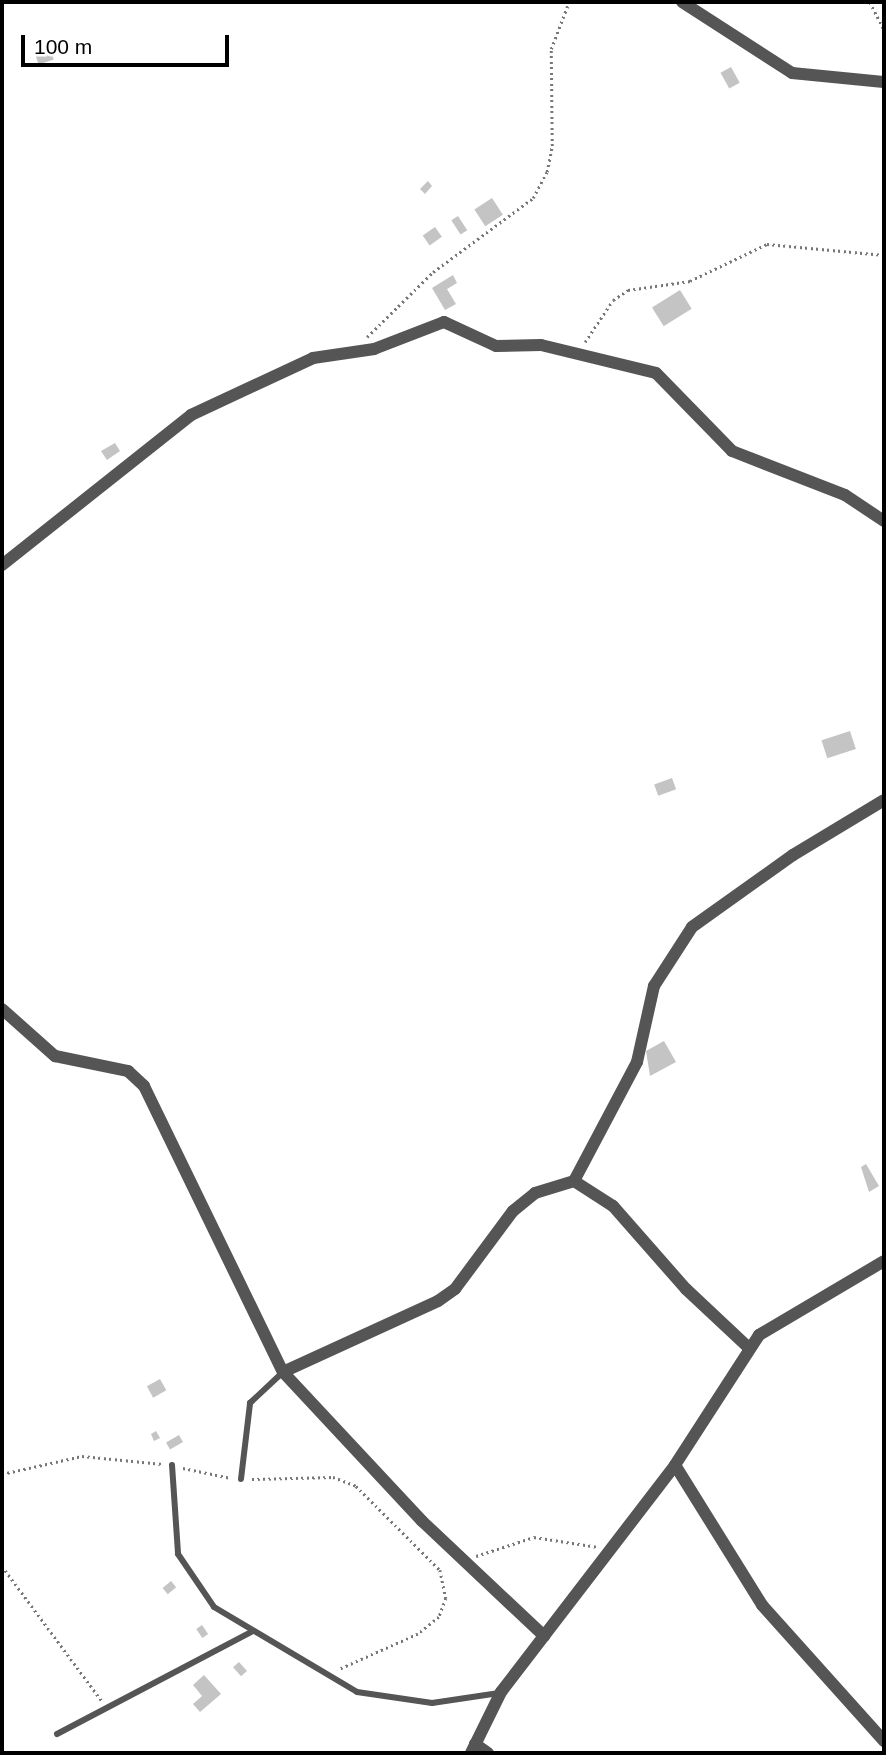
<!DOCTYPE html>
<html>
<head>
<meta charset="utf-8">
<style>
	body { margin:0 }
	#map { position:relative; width:886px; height:1755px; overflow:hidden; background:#fff; font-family:Helvetica,sans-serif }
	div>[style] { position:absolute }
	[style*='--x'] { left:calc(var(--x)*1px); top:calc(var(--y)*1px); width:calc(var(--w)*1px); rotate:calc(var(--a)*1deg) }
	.building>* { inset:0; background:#c4c4c4; transform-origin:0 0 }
	.path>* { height:2.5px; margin-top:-1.25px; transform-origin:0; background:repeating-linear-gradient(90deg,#777 0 2px,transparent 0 5.5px) }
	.service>* { height:6px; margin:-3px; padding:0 3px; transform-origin:3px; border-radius:3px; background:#555 }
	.minor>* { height:12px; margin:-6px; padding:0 6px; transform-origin:6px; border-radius:6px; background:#555 }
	span { translate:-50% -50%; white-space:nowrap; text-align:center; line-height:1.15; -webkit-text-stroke:5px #fff; paint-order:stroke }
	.frame { position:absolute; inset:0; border:4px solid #000; pointer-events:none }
	.scale { position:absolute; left:21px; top:35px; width:208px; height:32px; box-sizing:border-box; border:4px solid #000; border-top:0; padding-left:9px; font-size:21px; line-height:24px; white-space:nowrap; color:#000; -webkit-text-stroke:5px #fff; paint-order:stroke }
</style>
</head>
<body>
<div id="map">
	<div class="building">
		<div style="left:51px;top:51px;width:9px;height:16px;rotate:72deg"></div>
		<div style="left:731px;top:67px;width:18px;height:12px;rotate:61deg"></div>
		<div style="clip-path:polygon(428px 181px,432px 186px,425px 194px,420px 189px)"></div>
		<div style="left:492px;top:198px;width:20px;height:21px;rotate:57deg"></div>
		<div style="left:458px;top:216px;width:17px;height:8px;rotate:57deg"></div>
		<div style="left:435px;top:227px;width:12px;height:15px;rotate:55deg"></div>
		<div style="clip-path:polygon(453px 275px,457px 283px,447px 289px,456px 304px,445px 310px,432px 288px)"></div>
		<div style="left:680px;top:290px;width:22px;height:33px;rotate:58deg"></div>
		<div style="clip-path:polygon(115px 443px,120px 451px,107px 460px,101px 451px)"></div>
		<div style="left:850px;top:731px;width:19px;height:30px;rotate:72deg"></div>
		<div style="left:672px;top:778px;width:12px;height:19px;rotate:70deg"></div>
		<div style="clip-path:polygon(664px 1041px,676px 1062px,650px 1076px,646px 1051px)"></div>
		<div style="clip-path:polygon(866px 1164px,879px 1186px,869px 1192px,861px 1167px)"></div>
		<div style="left:160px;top:1379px;width:13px;height:15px;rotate:61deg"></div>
		<div style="clip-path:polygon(156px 1431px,160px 1438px,154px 1441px,151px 1434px)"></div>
		<div style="left:179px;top:1435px;width:8px;height:15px;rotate:60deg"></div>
		<div style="left:171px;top:1581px;width:8px;height:11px;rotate:50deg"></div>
		<div style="left:202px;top:1625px;width:11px;height:7px;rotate:56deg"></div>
		<div style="left:239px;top:1662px;width:12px;height:8px;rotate:48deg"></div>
		<div style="clip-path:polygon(204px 1675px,221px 1694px,200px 1712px,193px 1704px,202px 1696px,193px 1685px)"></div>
	</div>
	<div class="path">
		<div style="--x:870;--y:2;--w:31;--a:63"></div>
		<div style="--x:367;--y:337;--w:93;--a:-44.6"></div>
		<div style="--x:433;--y:272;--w:124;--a:-36.5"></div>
		<div style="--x:533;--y:198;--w:30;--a:-62"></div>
		<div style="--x:547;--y:172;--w:26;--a:-79"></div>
		<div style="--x:552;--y:146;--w:97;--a:-90.6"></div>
		<div style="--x:551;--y:49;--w:50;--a:-69"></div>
		<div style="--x:585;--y:342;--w:50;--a:-56.3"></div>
		<div style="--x:613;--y:300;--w:18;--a:-34"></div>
		<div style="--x:628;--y:290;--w:63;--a:-8.3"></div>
		<div style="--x:690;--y:281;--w:85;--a:-25.7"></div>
		<div style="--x:767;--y:244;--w:118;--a:5.4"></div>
		<div style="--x:183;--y:1468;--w:49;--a:11.8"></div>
		<div style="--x:2;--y:1474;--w:82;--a:-12.7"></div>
		<div style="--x:82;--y:1456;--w:81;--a:5.6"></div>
		<div style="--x:252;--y:1479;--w:81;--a:-1.4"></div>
		<div style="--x:333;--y:1477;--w:25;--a:21"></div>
		<div style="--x:356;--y:1486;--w:119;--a:45"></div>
		<div style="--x:440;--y:1570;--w:29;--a:78"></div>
		<div style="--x:446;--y:1598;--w:20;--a:110"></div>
		<div style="--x:439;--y:1617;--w:27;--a:141"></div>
		<div style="--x:418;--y:1634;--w:88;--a:155.8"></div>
		<div style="--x:476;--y:1556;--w:61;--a:-18.1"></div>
		<div style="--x:534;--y:1537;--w:65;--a:8.9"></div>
		<div style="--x:2;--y:1566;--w:168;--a:53.5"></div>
	</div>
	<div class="service">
		<div style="--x:172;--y:1465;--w:89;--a:86.1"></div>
		<div style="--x:178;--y:1554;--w:64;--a:55.8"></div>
		<div style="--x:214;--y:1607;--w:166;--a:30.7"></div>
		<div style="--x:357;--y:1692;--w:76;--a:8.3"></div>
		<div style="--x:432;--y:1703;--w:68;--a:-8.5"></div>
		<div style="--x:241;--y:1479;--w:77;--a:-83.2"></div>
		<div style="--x:250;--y:1403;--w:45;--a:-43.2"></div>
		<div style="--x:57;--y:1734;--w:219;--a:-27.7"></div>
	</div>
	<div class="minor">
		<div style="--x:682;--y:2;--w:131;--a:32.8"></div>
		<div style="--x:792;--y:73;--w:92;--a:5.6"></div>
		<div style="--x:2;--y:565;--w:241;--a:-38.4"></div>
		<div style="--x:191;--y:415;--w:135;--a:-25"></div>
		<div style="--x:313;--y:358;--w:62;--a:-8.4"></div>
		<div style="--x:374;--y:349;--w:75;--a:-21.1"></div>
		<div style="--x:444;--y:322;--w:57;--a:24.8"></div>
		<div style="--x:496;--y:346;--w:45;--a:-1.3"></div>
		<div style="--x:541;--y:345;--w:118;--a:13.7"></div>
		<div style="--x:656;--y:373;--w:109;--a:45.7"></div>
		<div style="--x:732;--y:451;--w:121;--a:21.3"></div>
		<div style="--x:845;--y:495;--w:47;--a:33.7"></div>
		<div style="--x:2;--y:1009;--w:71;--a:41.6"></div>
		<div style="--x:55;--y:1056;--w:75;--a:11.6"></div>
		<div style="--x:128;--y:1071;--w:22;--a:43"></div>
		<div style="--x:144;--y:1086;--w:318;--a:64.1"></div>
		<div style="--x:283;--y:1372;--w:204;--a:47"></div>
		<div style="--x:422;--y:1521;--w:168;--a:43.3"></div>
		<div style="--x:574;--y:1181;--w:135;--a:-62.1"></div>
		<div style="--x:637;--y:1062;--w:78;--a:-77.4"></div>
		<div style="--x:654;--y:986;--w:70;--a:-57.2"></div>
		<div style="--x:692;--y:927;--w:124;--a:-35.5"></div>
		<div style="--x:793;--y:855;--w:106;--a:-31.1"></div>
		<div style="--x:283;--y:1372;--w:170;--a:-24.6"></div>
		<div style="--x:438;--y:1301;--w:21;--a:-35"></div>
		<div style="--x:455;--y:1289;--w:97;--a:-53.4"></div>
		<div style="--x:513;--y:1211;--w:28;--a:-39"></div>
		<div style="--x:535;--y:1193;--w:41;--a:-17.1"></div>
		<div style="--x:574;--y:1181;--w:46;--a:32.7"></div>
		<div style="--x:613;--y:1206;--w:111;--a:48.7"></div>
		<div style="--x:686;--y:1289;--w:86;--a:43.1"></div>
		<div style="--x:675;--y:1465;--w:165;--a:58.1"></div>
		<div style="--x:762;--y:1605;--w:183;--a:48.1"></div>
		<div style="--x:475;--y:1744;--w:16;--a:35"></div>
		<div style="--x:471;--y:1753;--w:68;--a:-63.8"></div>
		<div style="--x:501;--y:1692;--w:286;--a:-52.5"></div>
		<div style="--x:675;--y:1465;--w:155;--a:-57.1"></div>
		<div style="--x:759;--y:1335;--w:145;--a:-30.6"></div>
	</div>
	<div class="frame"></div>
	<div class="scale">100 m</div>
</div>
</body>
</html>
